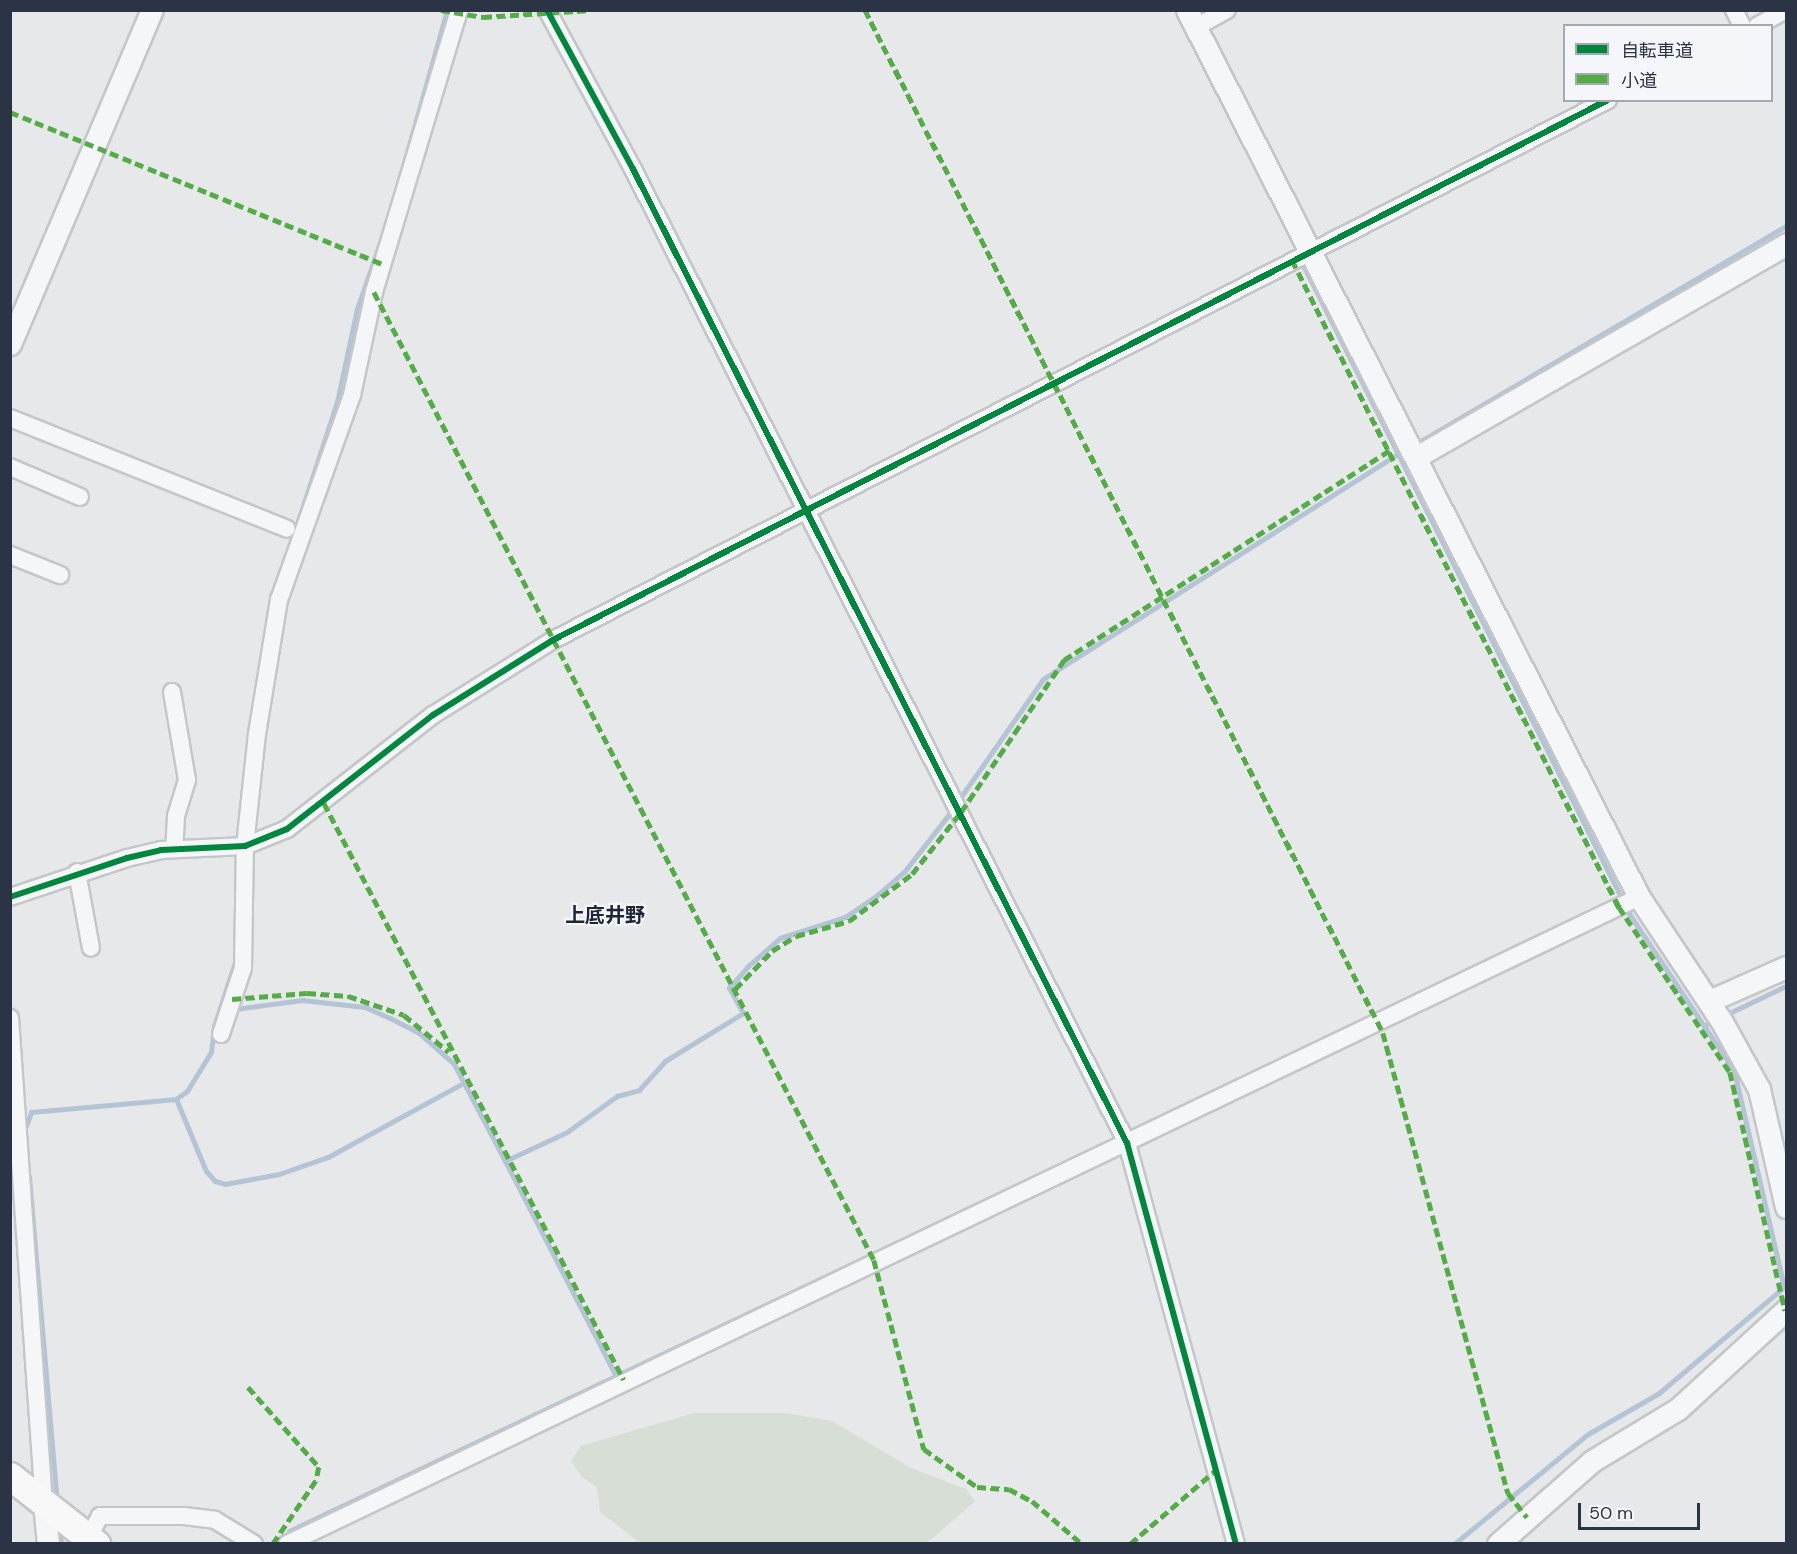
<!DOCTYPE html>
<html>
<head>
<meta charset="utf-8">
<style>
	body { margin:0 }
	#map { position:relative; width:1797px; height:1554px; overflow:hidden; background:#e6e8ea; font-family:"DM Sans","Noto Sans JP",sans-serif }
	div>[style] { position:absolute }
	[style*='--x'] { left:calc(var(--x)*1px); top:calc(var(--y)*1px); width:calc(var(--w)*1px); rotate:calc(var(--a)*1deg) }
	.green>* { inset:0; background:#d6ded6 }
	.stream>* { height:5px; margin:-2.5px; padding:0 2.5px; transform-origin:2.5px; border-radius:2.5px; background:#b4c4d5 }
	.roads { filter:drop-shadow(2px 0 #c4c6c8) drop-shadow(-2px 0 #c4c6c8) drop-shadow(0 2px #c4c6c8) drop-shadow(0 -2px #c4c6c8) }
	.minor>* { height:16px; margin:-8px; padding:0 8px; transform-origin:8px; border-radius:8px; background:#f5f6f7 }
	.tertiary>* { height:21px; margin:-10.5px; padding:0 10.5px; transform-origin:10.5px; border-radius:10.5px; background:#f5f6f7 }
	.primary>* { height:27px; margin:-13.5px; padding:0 13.5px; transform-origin:13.5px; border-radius:13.5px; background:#f8f8f8 }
	.quiet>* { height:4.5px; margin-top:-2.25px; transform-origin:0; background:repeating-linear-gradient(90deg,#54ac47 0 9px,transparent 0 13.5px) }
	.cycleway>* { height:6px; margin:-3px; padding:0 3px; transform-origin:3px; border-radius:3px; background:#00873e }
	span { translate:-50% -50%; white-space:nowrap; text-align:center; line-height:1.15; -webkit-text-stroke:4.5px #f4f6f9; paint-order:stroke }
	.quarter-label { font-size:20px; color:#1d2536; font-weight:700 }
	.frame { position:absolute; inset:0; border:12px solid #2b3445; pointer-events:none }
	.legend { position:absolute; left:1563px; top:24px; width:210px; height:78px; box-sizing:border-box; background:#f4f6f9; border:2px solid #a4a8b1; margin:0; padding:8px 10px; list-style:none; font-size:18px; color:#2b3445 }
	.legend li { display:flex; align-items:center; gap:12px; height:30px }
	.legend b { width:30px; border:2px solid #a4a8b1 }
	.scale { position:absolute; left:1578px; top:1503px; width:122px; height:27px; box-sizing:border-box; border:3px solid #2b3445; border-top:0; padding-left:8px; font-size:18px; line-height:21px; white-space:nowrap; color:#2b3445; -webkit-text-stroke:4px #f4f6f9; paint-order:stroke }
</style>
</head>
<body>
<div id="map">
	<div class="green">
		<div style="clip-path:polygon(694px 1413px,785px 1413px,832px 1421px,911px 1468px,966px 1489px,975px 1501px,927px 1543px,640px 1543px,600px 1512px,597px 1487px,581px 1476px,571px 1461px,581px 1446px)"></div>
	</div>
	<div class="stream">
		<div style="--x:397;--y:188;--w:185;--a:-74.3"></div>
		<div style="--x:1302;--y:263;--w:730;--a:63.29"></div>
		<div style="--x:1630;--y:915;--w:133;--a:56.3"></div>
		<div style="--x:1414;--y:445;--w:432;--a:-30.5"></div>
		<div style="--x:298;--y:521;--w:125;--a:-71.9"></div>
		<div style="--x:337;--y:402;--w:95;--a:-77.9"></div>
		<div style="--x:357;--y:309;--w:79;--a:-70.9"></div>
		<div style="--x:958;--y:801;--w:149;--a:-55.1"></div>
		<div style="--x:1043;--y:679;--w:430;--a:-32.4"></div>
		<div style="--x:220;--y:1011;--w:83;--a:-7.6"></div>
		<div style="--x:302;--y:1000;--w:63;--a:6.3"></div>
		<div style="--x:365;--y:1007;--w:27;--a:24"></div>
		<div style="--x:390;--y:1018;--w:33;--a:27"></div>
		<div style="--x:419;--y:1033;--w:47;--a:41.5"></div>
		<div style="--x:454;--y:1064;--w:110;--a:62.3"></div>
		<div style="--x:505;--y:1161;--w:68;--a:-25.1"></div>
		<div style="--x:567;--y:1132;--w:62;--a:-35.8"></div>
		<div style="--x:617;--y:1096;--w:23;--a:-15"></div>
		<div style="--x:639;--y:1090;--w:39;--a:-48"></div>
		<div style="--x:665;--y:1061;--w:92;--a:-31.6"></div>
		<div style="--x:743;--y:1013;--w:29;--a:-119"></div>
		<div style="--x:729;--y:988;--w:28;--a:-49"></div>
		<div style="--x:747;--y:967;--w:44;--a:-41.3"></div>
		<div style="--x:780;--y:938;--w:68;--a:-17.9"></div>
		<div style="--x:845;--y:917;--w:36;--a:-34"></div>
		<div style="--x:875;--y:897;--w:38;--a:-41"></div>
		<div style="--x:904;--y:872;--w:80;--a:-52.1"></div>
		<div style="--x:1723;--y:1016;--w:70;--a:-25.5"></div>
		<div style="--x:176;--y:1099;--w:78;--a:67.4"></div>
		<div style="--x:206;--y:1171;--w:13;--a:48"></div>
		<div style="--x:215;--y:1181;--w:10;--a:17"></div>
		<div style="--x:225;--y:1184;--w:55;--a:-10.5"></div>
		<div style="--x:279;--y:1174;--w:52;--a:-19.1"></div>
		<div style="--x:328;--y:1157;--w:156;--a:-28.7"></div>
		<div style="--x:26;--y:1126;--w:15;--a:-70"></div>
		<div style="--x:31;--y:1112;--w:146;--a:-5.1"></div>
		<div style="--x:176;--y:1099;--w:14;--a:-36"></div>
		<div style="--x:187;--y:1091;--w:46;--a:-58.4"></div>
		<div style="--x:211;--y:1052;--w:26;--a:-83"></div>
		<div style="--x:214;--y:1026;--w:71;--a:-71.8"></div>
		<div style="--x:505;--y:1161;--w:242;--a:62.7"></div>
		<div style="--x:29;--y:1177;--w:326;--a:85.1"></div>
		<div style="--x:59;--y:1526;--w:18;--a:84"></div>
		<div style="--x:289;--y:1531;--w:919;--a:-25.39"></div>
		<div style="--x:1454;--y:1544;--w:173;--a:-39.4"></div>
		<div style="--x:1588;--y:1434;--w:82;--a:-30"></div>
		<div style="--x:1659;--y:1393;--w:164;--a:-40.3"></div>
		<div style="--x:1784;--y:1287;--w:223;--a:-103"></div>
		<div style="--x:1734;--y:1070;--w:53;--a:-124.3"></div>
		<div style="--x:1704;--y:1026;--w:12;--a:-31"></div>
	</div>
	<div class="roads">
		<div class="minor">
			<div style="--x:547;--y:10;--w:181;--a:61.6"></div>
			<div style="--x:633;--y:169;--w:1092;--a:63.11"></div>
			<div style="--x:1127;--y:1143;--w:416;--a:74.8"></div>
			<div style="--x:1734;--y:10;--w:18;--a:63"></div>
			<div style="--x:1757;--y:26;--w:33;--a:-29"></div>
			<div style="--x:1196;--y:27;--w:35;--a:-29"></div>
			<div style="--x:10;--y:418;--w:298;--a:21.8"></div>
			<div style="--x:10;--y:467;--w:76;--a:23.2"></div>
			<div style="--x:10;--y:555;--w:54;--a:21.8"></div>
			<div style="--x:172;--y:692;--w:89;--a:80.3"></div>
			<div style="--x:187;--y:780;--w:38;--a:107"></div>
			<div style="--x:176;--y:816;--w:33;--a:93"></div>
			<div style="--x:77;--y:872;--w:77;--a:79.6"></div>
			<div style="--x:10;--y:897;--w:123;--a:-18.4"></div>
			<div style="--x:127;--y:858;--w:35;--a:-13"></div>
			<div style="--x:161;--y:850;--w:84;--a:-2.7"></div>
			<div style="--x:245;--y:846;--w:45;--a:-22"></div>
			<div style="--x:287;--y:829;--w:185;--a:-38"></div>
			<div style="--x:433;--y:715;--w:142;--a:-32"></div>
			<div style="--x:553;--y:640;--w:1185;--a:-27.11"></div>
			<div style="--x:10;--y:1018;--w:487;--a:86"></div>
			<div style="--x:221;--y:1034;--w:70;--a:-71.6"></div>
			<div style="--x:243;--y:968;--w:122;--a:-89.1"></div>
			<div style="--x:245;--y:846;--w:113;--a:-83.9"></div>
			<div style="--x:257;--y:734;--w:136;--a:-80.7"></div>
			<div style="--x:279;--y:600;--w:218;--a:-70.4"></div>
			<div style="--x:352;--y:395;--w:105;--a:-77.9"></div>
			<div style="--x:374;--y:292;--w:295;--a:-73.2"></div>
			<div style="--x:88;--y:1538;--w:25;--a:-61"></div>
			<div style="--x:100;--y:1516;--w:84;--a:0"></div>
			<div style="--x:184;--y:1516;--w:31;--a:7"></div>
			<div style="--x:215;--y:1520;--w:46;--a:31.6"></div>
			<div style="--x:287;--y:1544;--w:1499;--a:-25.57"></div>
		</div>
		<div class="tertiary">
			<div style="--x:1187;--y:10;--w:996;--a:63"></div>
			<div style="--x:1639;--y:897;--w:150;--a:56.4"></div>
			<div style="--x:1722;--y:1022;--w:77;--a:61.1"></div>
			<div style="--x:1759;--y:1089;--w:121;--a:77.1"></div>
			<div style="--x:10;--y:344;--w:363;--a:-67"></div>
			<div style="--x:1418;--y:456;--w:425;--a:-29.9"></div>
			<div style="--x:1709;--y:1001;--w:84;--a:-23.8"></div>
			<div style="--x:44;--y:1504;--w:40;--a:84.3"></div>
			<div style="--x:1498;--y:1544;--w:125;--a:-41.4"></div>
			<div style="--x:1592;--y:1461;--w:100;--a:-31.2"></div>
			<div style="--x:1678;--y:1409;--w:147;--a:-42.5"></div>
		</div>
		<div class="primary">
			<div style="--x:10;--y:1476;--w:110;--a:38.3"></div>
		</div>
	</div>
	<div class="quiet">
		<div style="--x:441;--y:10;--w:43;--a:9.5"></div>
		<div style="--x:483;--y:17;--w:108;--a:-3.7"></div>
		<div style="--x:865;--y:10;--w:1147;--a:63.14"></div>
		<div style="--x:1383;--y:1033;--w:477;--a:74.8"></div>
		<div style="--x:1508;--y:1493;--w:31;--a:52"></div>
		<div style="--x:10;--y:112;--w:402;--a:22.2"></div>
		<div style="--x:1292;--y:260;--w:725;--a:63.19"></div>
		<div style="--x:1619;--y:907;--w:199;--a:56.1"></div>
		<div style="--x:1730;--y:1072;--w:245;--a:77"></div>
		<div style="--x:374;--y:292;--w:1090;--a:62.68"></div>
		<div style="--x:874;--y:1260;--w:196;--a:75.2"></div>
		<div style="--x:924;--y:1449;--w:65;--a:35.6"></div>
		<div style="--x:977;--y:1487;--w:32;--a:4"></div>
		<div style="--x:1009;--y:1489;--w:26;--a:28"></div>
		<div style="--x:1032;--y:1501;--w:66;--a:40.7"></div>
		<div style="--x:324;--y:803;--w:650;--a:62.53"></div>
		<div style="--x:735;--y:989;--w:53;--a:-45.8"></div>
		<div style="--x:772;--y:951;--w:28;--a:-32"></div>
		<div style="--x:796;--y:936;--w:55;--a:-15.8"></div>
		<div style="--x:849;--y:921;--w:79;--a:-36.7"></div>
		<div style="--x:912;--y:874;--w:79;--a:-51.7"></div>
		<div style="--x:961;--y:812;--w:184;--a:-55.9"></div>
		<div style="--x:1064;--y:660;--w:388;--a:-32.8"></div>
		<div style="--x:232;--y:999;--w:75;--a:-4.6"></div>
		<div style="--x:307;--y:993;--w:41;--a:4.2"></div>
		<div style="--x:348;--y:996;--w:59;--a:18.7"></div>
		<div style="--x:404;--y:1015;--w:58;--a:39.4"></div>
		<div style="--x:248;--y:1387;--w:107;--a:48.4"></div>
		<div style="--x:319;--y:1467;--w:14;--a:102"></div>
		<div style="--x:316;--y:1481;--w:76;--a:124.3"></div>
		<div style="--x:1130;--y:1544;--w:115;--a:-40.8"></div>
	</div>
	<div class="cycleway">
		<div style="--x:547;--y:10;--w:181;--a:61.6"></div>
		<div style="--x:633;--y:169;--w:1092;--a:63.11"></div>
		<div style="--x:1127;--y:1143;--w:416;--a:74.8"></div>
		<div style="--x:10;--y:897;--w:123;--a:-18.4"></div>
		<div style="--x:127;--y:858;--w:35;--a:-13"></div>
		<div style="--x:161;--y:850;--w:84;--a:-2.7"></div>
		<div style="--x:245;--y:846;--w:45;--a:-22"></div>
		<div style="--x:287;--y:829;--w:185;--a:-38"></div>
		<div style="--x:433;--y:715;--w:142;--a:-32"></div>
		<div style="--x:553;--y:640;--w:1185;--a:-27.11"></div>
	</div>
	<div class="quarter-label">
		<span style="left:605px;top:915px">上底井野</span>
	</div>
	<div class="frame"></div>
	<ul class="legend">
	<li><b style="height:8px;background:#00873e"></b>自転車道</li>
	<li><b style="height:8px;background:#54ac47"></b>小道</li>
	</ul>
	<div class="scale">50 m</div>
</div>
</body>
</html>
